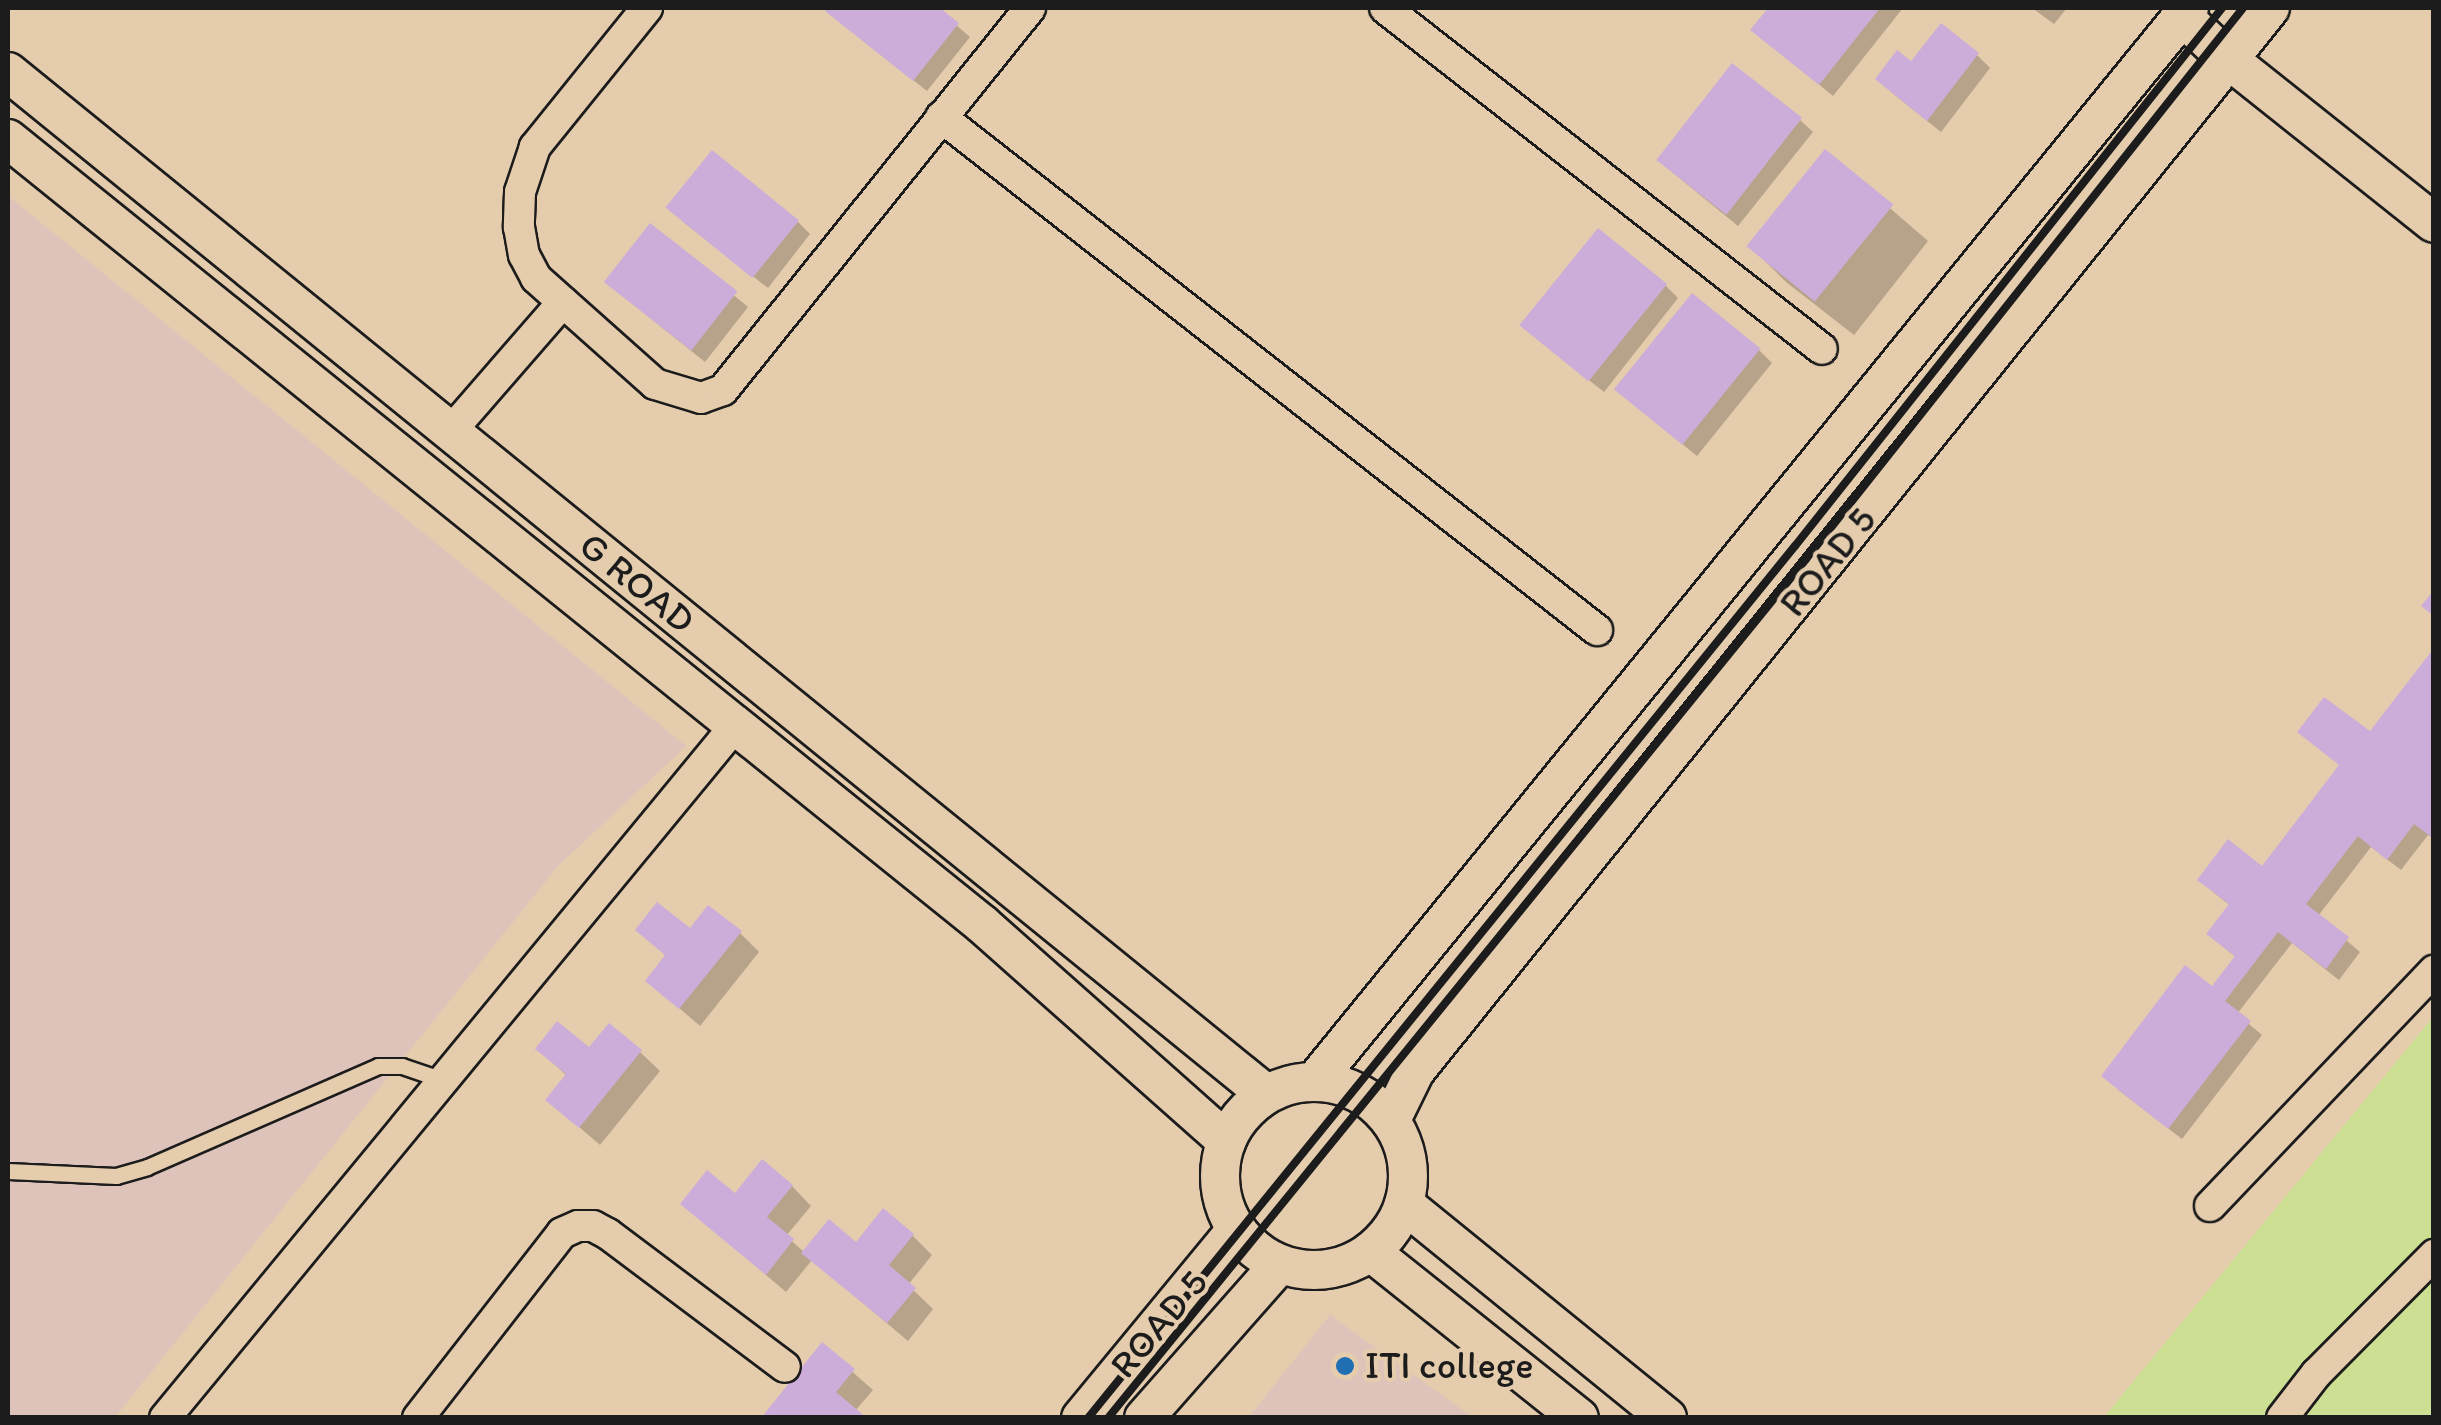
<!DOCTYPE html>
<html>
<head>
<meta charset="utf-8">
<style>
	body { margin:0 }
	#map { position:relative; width:2441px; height:1425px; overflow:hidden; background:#e4ccad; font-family:Itim,sans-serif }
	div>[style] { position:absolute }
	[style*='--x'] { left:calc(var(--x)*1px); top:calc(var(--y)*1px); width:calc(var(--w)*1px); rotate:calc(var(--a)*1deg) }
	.built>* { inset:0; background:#ddc3ba }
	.green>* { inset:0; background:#ccdf93 }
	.shadow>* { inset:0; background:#0003 }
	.building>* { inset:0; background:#ccadda; transform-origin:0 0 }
	.roads { filter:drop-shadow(2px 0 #1c1c1c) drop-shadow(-2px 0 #1c1c1c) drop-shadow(0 2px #1c1c1c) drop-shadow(0 -2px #1c1c1c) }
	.service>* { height:15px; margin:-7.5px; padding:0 7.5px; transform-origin:7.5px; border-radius:7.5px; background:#e4ccad }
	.minor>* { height:30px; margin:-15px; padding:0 15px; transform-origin:15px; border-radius:15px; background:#e4ccad }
	.tertiary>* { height:38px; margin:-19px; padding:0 19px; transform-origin:19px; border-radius:19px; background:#e4ccad }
	.tertiary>.ring { margin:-19px; padding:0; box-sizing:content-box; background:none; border:38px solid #e4ccad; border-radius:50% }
	.rail>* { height:8px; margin:-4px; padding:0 4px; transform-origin:4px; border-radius:4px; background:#1c1c1c }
	.dots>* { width:28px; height:28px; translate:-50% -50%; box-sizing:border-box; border:5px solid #e4ccad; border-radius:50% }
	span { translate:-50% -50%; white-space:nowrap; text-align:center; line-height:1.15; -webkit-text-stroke:8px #e4ccad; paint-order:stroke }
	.street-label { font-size:38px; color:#1c1c1c }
	.poi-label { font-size:38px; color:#1c1c1c }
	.left { translate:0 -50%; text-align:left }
	.frame { position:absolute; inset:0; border:10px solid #1c1c1c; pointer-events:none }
</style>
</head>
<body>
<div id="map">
	<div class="built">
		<div style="clip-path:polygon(8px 196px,686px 746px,557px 867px,115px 1417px,8px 1417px)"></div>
		<div style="clip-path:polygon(1330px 1315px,1472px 1417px,1249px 1417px)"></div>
	</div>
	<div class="green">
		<div style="clip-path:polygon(2433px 1017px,2433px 1417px,2104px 1417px)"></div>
	</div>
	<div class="shadow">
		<div style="clip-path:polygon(831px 8px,936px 8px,970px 37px,927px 91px,841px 23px,829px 11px)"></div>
		<div style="clip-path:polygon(1771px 8px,1903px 8px,1833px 96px,1753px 30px)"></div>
		<div style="clip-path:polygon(2032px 8px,2067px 8px,2054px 24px)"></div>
		<div style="clip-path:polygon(1977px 55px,1990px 68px,1941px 132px,1891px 92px,1912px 65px)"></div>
		<div style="clip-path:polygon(1800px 120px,1813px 132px,1738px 226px,1672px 172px)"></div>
		<div style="clip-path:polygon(1826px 153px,1928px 241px,1854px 335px,1786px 282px,1751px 247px)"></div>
		<div style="clip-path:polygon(682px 221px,798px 222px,810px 234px,768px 288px)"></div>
		<div style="clip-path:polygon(650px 226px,748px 307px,705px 362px,619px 293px)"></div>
		<div style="clip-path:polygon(1665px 285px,1678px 298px,1604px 392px,1537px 339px)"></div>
		<div style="clip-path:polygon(1759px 350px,1772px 363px,1697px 456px,1631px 402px)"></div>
		<div style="clip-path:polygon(2434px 652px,2434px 839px,2428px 835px,2401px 870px,2371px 847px,2318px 916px,2360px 952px,2339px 980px,2292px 943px,2237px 1014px,2262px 1035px,2182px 1139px,2117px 1089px,2213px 990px,2237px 958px,2222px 946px,2231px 906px,2213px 892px,2263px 869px,2341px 766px,2300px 732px,2370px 735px)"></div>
		<div style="clip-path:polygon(638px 930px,740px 933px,759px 952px,700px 1026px,648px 981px,667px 957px)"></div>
		<div style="clip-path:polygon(538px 1049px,640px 1052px,660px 1071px,600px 1145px,548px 1100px,567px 1076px)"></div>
		<div style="clip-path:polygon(792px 1186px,811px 1206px,786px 1236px,804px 1252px,913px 1236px,932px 1255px,908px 1285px,933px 1309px,908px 1341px,812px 1260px,786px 1292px,683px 1204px)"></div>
		<div style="clip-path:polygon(823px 1346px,873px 1390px,855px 1411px,765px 1418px)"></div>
	</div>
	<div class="building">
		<div style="clip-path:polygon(828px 8px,940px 8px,959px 23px,913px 81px,825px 11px)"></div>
		<div style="clip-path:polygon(1768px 8px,1880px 8px,1819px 85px,1750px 30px)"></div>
		<div style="clip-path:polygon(1941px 23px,1979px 53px,1927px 121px,1875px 79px,1897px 50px,1911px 61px)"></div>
		<div style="left:1732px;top:63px;width:89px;height:123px;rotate:38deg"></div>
		<div style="left:1825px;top:149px;width:88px;height:125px;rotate:39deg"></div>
		<div style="left:712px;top:150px;width:112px;height:74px;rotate:39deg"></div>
		<div style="left:650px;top:223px;width:111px;height:75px;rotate:38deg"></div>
		<div style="left:1598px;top:228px;width:89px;height:125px;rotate:39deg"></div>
		<div style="left:1692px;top:293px;width:88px;height:124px;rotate:39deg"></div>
		<div style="clip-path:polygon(2434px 590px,2434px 616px,2421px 606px)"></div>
		<div style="clip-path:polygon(2434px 648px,2434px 839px,2414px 824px,2387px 860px,2358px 836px,2306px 904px,2349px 937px,2326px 969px,2278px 932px,2225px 1001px,2251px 1021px,2168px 1129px,2101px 1076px,2185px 965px,2212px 986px,2235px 956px,2206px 934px,2229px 904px,2197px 880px,2228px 839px,2262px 866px,2339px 765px,2297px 732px,2324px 697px,2370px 731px)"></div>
		<div style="clip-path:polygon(657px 902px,690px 928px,708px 905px,742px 931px,679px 1009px,645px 981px,665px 955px,635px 930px)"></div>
		<div style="clip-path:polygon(557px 1021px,589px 1047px,609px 1023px,642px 1050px,579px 1128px,545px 1100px,566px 1074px,535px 1049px)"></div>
		<div style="clip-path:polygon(762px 1159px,793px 1185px,767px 1217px,794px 1239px,766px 1275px,680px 1204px,707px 1170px,735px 1193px)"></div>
		<div style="clip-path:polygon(883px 1208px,914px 1234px,889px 1265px,916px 1288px,887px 1323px,801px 1253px,829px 1219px,856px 1242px)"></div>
		<div style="clip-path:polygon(822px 1342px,855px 1369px,836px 1392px,867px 1418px,761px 1418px)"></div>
	</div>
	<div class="roads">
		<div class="service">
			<div style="--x:8;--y:1171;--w:108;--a:2.7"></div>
			<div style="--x:116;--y:1176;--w:32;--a:-16"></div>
			<div style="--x:147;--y:1167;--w:252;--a:-23.6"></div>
			<div style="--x:378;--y:1066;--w:24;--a:0"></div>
			<div style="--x:402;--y:1066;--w:43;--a:18.9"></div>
		</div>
		<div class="minor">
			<div style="--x:647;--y:8;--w:179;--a:128.9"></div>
			<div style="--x:535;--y:147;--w:47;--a:108.4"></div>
			<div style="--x:520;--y:192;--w:35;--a:92"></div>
			<div style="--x:519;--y:227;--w:28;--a:80"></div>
			<div style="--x:524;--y:255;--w:26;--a:62"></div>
			<div style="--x:536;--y:278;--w:159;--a:41.7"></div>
			<div style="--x:655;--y:384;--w:48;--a:16.9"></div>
			<div style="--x:701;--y:398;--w:23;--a:-20"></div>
			<div style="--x:723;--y:390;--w:490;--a:-51.2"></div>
			<div style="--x:1385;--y:8;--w:554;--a:37.97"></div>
			<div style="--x:941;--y:117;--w:833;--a:38.03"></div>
			<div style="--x:450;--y:432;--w:172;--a:-49"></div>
			<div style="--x:2210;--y:1206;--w:325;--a:-46.4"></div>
			<div style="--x:165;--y:1418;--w:897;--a:-50.52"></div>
			<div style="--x:418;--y:1418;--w:234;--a:-52.1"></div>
			<div style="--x:562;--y:1233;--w:17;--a:-24"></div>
			<div style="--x:578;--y:1226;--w:15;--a:0"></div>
			<div style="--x:593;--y:1226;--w:17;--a:28"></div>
			<div style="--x:608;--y:1234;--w:221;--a:36.9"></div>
			<div style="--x:2282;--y:1418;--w:56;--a:-52.3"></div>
			<div style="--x:2316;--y:1374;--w:168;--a:-45.2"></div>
		</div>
		<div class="tertiary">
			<div style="--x:2182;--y:16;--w:63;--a:43.1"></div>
			<div style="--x:2228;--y:59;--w:263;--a:38.5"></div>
			<div style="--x:8;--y:72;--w:1621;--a:39.09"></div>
			<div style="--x:8;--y:139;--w:1251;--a:38.87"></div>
			<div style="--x:982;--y:924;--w:327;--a:41.6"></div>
			<div style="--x:1315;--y:1081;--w:1384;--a:-50.84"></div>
			<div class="ring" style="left:1220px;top:1082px;width:150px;height:150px"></div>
			<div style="--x:1391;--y:1120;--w:55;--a:-63.9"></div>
			<div style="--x:1415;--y:1071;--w:1364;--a:-51.19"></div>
			<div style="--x:1404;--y:1204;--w:339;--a:39.1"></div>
			<div style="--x:1371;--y:1252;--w:266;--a:38.6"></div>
			<div style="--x:1081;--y:1418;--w:244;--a:-50.5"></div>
			<div style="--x:1144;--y:1418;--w:205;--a:-48.6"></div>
		</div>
	</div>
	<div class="rail">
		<div style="--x:1088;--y:1418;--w:1123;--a:-50.97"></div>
		<div style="--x:1795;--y:546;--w:687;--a:-51.56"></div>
		<div style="--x:1108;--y:1418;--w:1107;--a:-50.9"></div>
		<div style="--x:1806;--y:559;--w:703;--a:-51.58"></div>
	</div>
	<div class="dots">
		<div style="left:1345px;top:1366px;background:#1f6fb2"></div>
	</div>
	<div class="street-label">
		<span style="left:1828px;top:562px;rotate:-51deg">ROAD 5</span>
		<span style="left:637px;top:583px;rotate:39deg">G ROAD</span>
		<span style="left:1159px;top:1324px;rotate:-50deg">ROAD 5</span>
	</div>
	<div class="poi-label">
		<span class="left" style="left:1365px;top:1366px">ITI college</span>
	</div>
	<div class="frame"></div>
</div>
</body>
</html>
